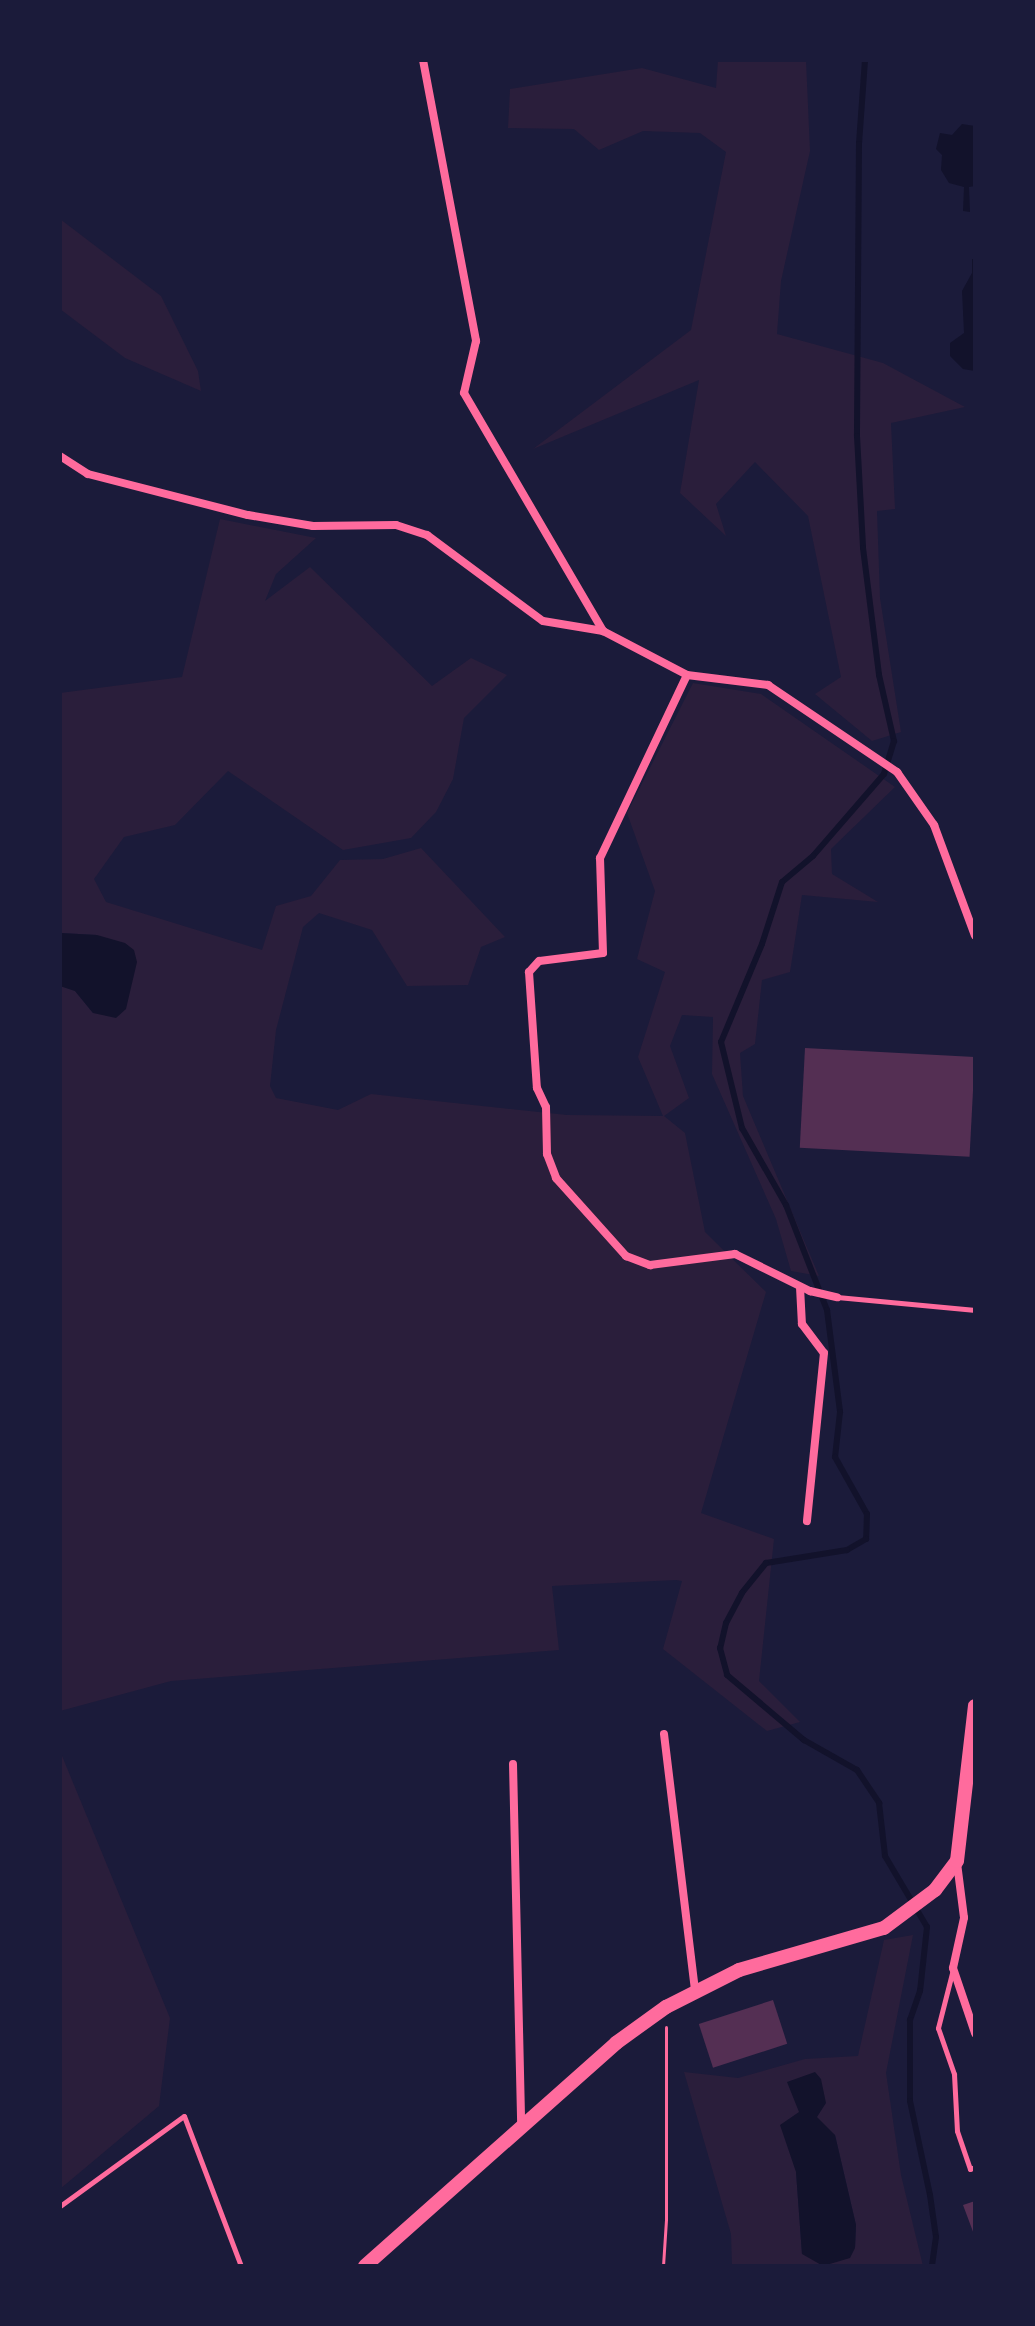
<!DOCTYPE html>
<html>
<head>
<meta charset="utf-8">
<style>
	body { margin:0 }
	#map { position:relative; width:1035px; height:2326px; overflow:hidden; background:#1b1b3a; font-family:Commissioner,sans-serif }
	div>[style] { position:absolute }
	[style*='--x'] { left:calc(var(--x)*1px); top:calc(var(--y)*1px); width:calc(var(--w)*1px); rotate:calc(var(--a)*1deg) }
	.green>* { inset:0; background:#2a1e3b }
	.water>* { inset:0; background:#12122b }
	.stream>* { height:6px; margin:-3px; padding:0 3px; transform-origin:3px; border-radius:3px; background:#12122b }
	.building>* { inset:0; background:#542f53; transform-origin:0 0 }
	.path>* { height:3px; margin:-1.5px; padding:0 1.5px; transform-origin:1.5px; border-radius:1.5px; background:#ff6b9d }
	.service>* { height:5px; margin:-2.5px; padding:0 2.5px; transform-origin:2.5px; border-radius:2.5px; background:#ff6b9d }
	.minor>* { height:8px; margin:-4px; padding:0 4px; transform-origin:4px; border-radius:4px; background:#ff6b9d }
	.secondary>* { height:14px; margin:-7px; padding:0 7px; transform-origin:7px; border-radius:7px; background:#ff6b9d }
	span { translate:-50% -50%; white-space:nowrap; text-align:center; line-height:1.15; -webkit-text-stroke:8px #1b1b3a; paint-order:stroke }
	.frame { position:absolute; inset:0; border:62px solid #1b1b3a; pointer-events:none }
</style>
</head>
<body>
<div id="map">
	<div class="green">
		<div style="clip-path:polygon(718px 60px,806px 60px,810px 151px,781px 281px,777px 334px,883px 363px,965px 407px,891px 423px,895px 509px,877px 511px,880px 598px,901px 732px,872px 741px,815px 694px,841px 677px,808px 516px,755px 462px,716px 504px,726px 536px,680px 493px,699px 380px,533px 449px,691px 330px,726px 152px,700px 133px,643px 131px,599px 150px,574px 129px,508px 128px,510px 89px,642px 68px,716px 88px)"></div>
		<div style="clip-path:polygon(60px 219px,161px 296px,198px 371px,201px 391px,125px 358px,60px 309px)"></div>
		<div style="clip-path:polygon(220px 519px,316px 538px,276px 574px,265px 601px,310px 567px,432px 686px,471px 658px,507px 675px,464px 718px,453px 779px,436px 812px,411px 838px,343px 850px,228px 771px,175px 825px,124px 837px,94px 879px,106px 902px,262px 950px,276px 906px,311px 896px,340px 860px,383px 859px,421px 848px,505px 937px,481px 947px,468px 985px,407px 986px,372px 930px,319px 913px,303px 927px,276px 1030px,270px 1086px,276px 1098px,338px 1110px,371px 1094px,567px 1115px,663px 1116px,638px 1057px,665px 972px,637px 959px,655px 891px,627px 813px,693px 683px,761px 694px,895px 787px,831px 849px,832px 874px,878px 902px,802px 895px,790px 972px,762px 980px,755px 1044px,740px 1053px,743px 1096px,819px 1276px,791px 1271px,776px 1219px,712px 1074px,713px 1017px,682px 1015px,670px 1046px,689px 1098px,664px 1116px,685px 1133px,705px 1232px,766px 1292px,701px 1513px,774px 1539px,759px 1681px,800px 1722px,767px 1731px,663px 1649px,682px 1581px,676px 1580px,552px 1586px,559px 1650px,171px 1681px,60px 1711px,60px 986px,75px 991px,93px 1013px,97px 935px,60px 933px,60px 693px,182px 677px)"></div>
		<div style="clip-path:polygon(60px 1751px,170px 2018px,159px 2106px,60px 2189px)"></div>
		<div style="clip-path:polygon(evenodd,913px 1935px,886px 2073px,901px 2175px,923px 2266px,732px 2266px,731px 2234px,684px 2072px,738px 2078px,805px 2059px,858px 2056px,884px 1940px,913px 1935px,799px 2112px,835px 2135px,856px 2225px,855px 2248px,802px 2254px,796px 2172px,799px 2112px)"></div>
	</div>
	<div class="water">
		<div style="clip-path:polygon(962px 124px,975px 126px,975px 186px,969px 187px,970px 212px,963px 211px,964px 187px,949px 183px,941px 170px,942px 155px,936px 149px,940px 133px,952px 135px)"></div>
		<div style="clip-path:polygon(972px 259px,975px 259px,975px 371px,963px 369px,950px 356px,950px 343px,964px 333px,962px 291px,972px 273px)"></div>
		<div style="clip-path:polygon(60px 933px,97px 935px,125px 943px,134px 950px,137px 962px,126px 1009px,116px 1018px,93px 1013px,75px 991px,60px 986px)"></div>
		<div style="clip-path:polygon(815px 2072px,821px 2079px,826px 2103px,817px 2117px,835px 2135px,856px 2225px,855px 2248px,850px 2258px,823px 2266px,802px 2254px,796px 2172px,780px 2125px,799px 2112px,787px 2082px)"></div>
	</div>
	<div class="stream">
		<div style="--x:865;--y:60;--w:84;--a:94.1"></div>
		<div style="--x:859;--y:144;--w:292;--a:90.4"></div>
		<div style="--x:857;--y:436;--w:112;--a:86.9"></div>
		<div style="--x:863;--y:548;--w:128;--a:82.8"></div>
		<div style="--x:879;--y:675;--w:68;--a:77.2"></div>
		<div style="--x:894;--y:741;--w:34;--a:107"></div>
		<div style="--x:884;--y:774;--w:108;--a:130.9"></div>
		<div style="--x:813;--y:856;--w:40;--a:140"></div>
		<div style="--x:782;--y:882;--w:65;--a:107.9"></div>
		<div style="--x:762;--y:944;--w:106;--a:112.7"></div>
		<div style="--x:721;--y:1042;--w:89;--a:76.3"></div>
		<div style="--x:742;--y:1128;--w:89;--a:60.3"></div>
		<div style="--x:786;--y:1205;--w:113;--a:68.7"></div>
		<div style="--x:827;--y:1310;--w:103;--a:82.7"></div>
		<div style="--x:840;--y:1412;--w:45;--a:96.3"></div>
		<div style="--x:835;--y:1457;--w:65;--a:60.7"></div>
		<div style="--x:867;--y:1514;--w:25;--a:92"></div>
		<div style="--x:866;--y:1539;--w:22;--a:150"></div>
		<div style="--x:847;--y:1550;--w:82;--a:170.9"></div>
		<div style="--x:766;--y:1563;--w:38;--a:129"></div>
		<div style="--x:742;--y:1593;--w:34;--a:118"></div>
		<div style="--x:726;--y:1623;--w:26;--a:103"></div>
		<div style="--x:720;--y:1648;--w:28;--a:75"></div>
		<div style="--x:727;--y:1675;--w:101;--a:40.2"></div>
		<div style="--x:804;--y:1740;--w:61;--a:29.5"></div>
		<div style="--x:857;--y:1770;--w:40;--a:56"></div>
		<div style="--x:879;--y:1803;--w:53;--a:83.5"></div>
		<div style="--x:885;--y:1856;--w:82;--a:59.4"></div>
		<div style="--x:927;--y:1927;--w:64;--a:96.2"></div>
		<div style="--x:920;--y:1991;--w:31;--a:109"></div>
		<div style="--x:910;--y:2020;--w:81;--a:90"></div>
		<div style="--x:910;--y:2101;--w:96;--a:78"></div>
		<div style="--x:930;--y:2195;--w:42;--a:81.9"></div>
		<div style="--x:936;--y:2237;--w:29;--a:98"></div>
	</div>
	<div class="building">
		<div style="left:805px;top:1048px;width:170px;height:100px;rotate:3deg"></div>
		<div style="left:773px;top:2000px;width:46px;height:78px;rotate:72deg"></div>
		<div style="clip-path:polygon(975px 2201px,975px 2237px,963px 2205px)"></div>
	</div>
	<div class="path">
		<div style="--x:663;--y:2266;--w:47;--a:-86.3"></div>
		<div style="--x:666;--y:2219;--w:192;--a:-90"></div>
	</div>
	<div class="service">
		<div style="--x:837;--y:1297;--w:139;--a:5.4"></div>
		<div style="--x:953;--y:1969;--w:61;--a:104.3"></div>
		<div style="--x:938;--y:2028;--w:49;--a:70.8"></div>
		<div style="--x:954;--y:2074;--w:57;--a:87"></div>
		<div style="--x:957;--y:2131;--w:40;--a:71.1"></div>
		<div style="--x:970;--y:2169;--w:5;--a:-22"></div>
		<div style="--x:60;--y:2206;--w:153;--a:-36"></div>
		<div style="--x:184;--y:2116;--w:160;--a:69.2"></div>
	</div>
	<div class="minor">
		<div style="--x:423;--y:60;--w:286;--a:79.3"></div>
		<div style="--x:476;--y:341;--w:53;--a:103"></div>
		<div style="--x:464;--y:393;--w:276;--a:59.7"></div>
		<div style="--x:603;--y:631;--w:95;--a:27.6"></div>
		<div style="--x:687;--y:675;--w:82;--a:7"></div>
		<div style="--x:768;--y:685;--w:156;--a:34"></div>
		<div style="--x:897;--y:772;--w:65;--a:55.1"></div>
		<div style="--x:934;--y:825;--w:118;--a:69.7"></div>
		<div style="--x:60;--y:456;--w:33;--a:33"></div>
		<div style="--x:88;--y:474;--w:165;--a:14.4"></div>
		<div style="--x:248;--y:515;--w:66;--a:9.6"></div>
		<div style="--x:313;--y:526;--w:83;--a:-0.7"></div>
		<div style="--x:396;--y:525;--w:33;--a:18"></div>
		<div style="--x:427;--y:535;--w:144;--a:36.6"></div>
		<div style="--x:543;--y:621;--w:61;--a:9.5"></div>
		<div style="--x:687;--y:675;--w:203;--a:115.4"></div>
		<div style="--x:600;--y:858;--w:95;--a:88.2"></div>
		<div style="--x:603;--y:953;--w:64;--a:172.9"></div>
		<div style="--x:539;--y:961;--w:15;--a:132"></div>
		<div style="--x:529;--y:972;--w:116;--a:86.1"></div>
		<div style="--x:537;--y:1088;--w:21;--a:65"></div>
		<div style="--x:546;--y:1107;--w:47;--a:88.8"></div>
		<div style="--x:547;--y:1154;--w:26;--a:69"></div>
		<div style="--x:556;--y:1178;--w:105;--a:48.1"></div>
		<div style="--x:626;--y:1256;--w:26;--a:21"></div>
		<div style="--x:650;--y:1265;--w:86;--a:-7.4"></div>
		<div style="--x:735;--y:1254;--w:84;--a:26.3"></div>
		<div style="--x:810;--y:1291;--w:28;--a:13"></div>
		<div style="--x:800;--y:1287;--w:37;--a:87"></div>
		<div style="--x:802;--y:1324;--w:36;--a:53"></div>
		<div style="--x:824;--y:1353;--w:169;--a:95.8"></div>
		<div style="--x:664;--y:1734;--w:258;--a:83.1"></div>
		<div style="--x:513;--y:1764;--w:364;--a:88.7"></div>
		<div style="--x:957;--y:1863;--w:55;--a:82.7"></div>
		<div style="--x:964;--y:1918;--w:51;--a:102.4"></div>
		<div style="--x:953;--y:1968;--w:69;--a:71.3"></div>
	</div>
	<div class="secondary">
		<div style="--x:365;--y:2266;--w:336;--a:-41.6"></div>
		<div style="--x:616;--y:2043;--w:62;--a:-35.8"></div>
		<div style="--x:666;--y:2007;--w:82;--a:-26.9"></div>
		<div style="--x:739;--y:1970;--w:151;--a:-16.2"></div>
		<div style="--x:884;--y:1928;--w:64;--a:-36.7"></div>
		<div style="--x:935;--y:1890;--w:36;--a:-53"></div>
		<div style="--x:957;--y:1861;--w:156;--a:-83.4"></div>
	</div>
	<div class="frame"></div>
</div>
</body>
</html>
